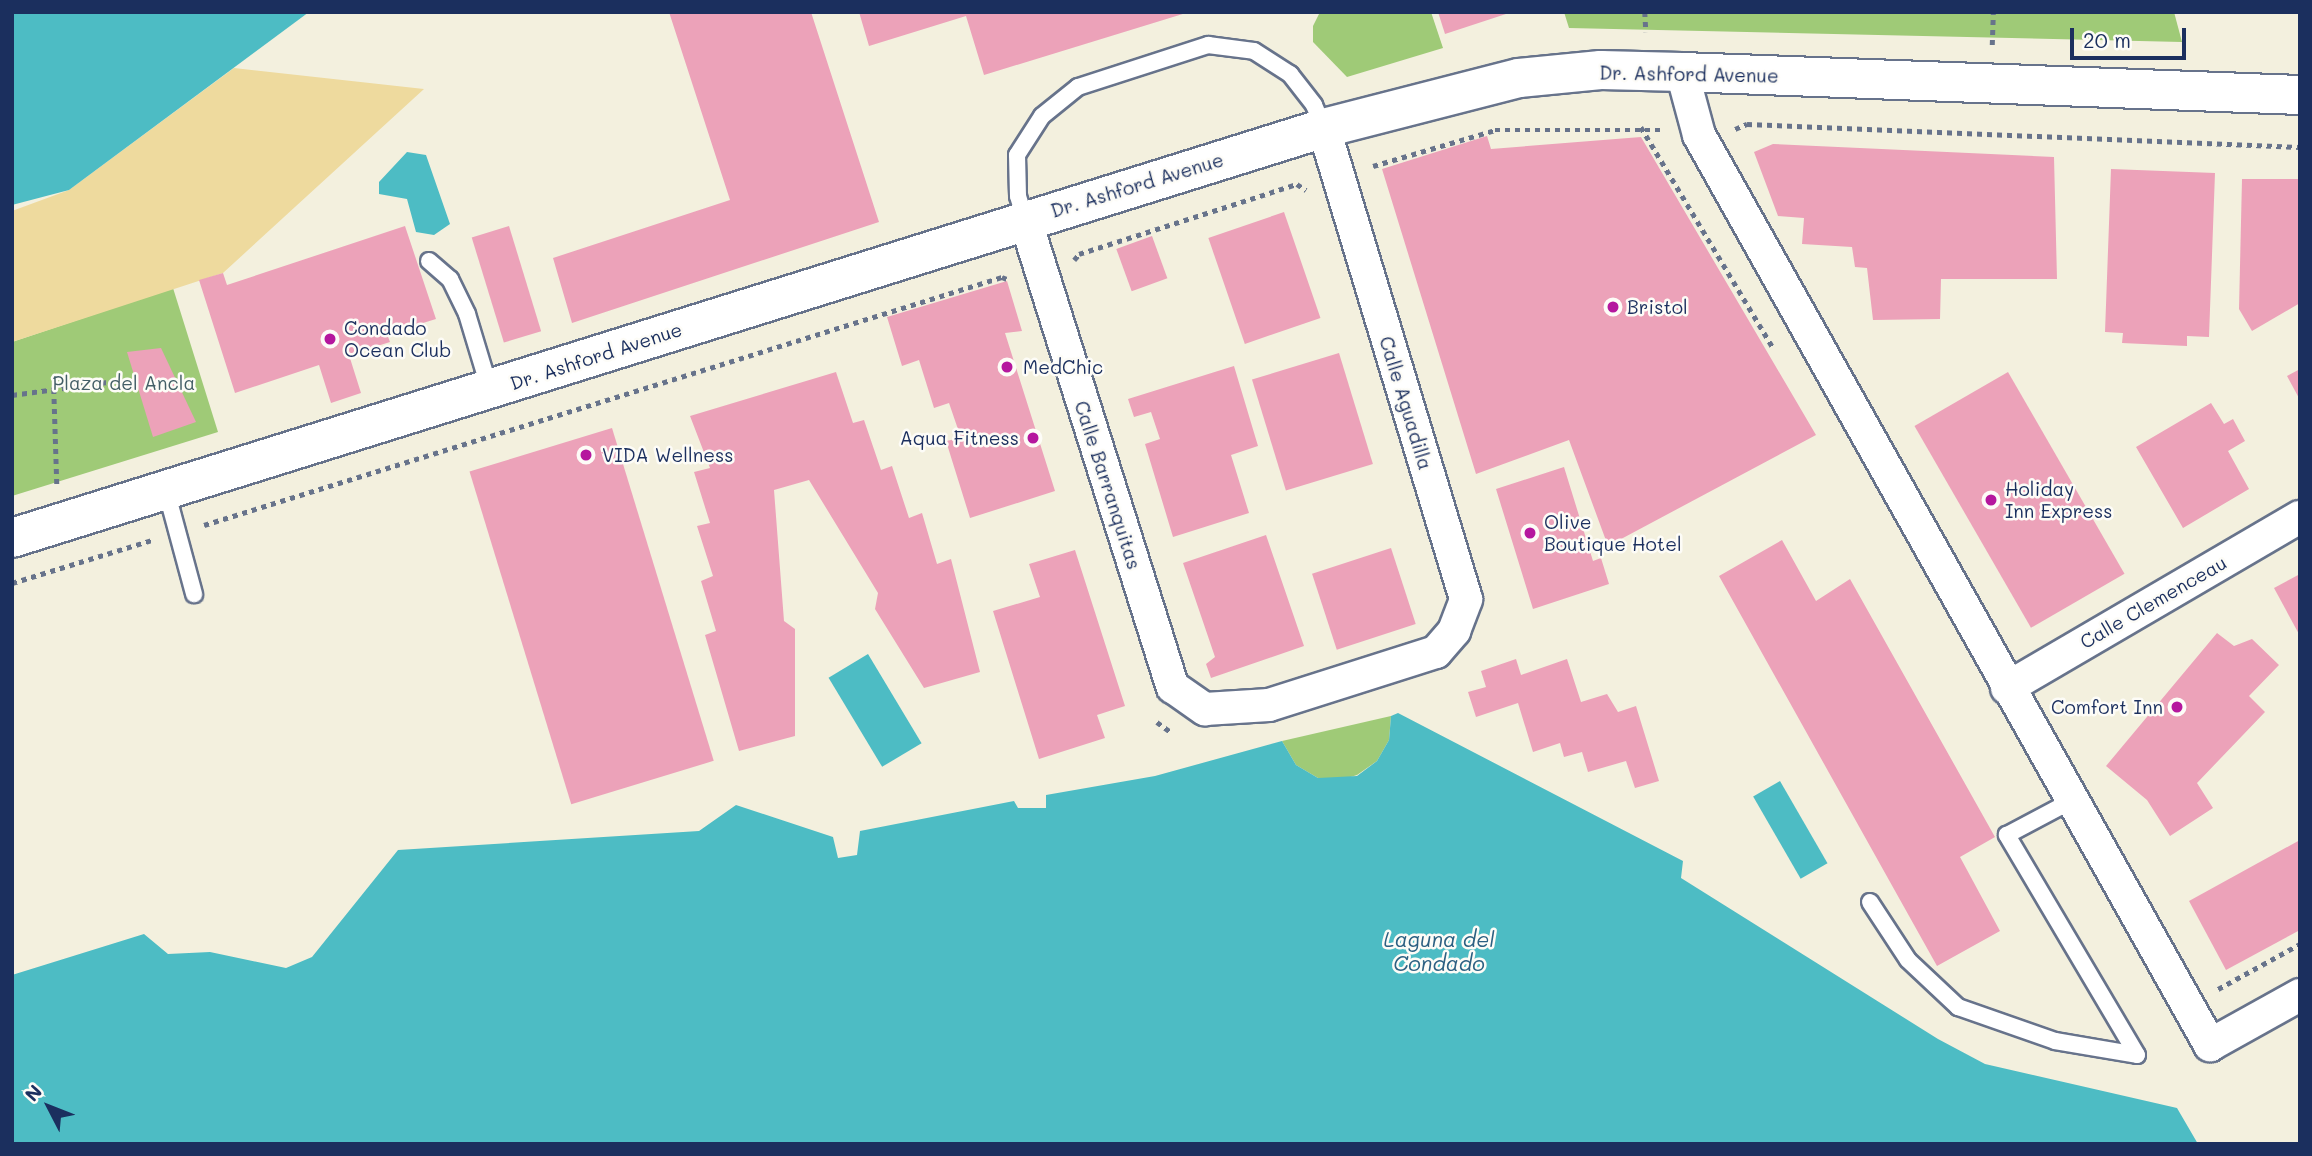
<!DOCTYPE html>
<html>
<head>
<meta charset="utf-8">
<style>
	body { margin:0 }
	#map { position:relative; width:2312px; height:1156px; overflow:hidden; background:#f3f0de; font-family:Mali,sans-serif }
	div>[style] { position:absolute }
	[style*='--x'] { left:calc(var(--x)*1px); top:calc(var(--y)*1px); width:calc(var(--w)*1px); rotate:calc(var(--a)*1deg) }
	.green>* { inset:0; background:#9fca77 }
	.sand>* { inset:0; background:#eeda9e }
	.water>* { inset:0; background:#4dbcc4; transform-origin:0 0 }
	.building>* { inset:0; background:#eca2b9; transform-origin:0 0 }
	.path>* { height:4.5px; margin-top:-2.25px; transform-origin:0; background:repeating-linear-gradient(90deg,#67738b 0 5px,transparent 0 10px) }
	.roads { filter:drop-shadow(2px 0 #67738b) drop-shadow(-2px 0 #67738b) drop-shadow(0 2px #67738b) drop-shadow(0 -2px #67738b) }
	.service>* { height:16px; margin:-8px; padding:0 8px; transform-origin:8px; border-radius:8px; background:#fff }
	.minor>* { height:32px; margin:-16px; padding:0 16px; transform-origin:16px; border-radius:16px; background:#fff }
	.tertiary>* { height:38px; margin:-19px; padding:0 19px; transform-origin:19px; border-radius:19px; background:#fff }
	.dots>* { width:19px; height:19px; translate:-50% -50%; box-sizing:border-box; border:4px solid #fdfcf7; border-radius:50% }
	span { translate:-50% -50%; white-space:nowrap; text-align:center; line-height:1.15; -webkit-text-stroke:5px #fdfcf7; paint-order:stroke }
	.street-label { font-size:19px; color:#1b2f5e }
	.poi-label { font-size:19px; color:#1b2f5e }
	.left { translate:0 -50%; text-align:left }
	.right { translate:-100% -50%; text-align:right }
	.park-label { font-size:19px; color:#435e66 }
	.water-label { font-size:21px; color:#2c6082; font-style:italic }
	.frame { position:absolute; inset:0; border:14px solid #1b2f5e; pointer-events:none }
	.north { position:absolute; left:14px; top:1072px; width:70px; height:70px; -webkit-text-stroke:5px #fdfcf7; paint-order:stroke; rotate:312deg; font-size:19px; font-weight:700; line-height:28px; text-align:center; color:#1b2f5e }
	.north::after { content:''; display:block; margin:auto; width:24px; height:32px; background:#1b2f5e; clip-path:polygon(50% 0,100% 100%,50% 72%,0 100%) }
	.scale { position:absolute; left:2070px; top:28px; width:116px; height:32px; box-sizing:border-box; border:4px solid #1b2f5e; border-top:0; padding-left:9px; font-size:21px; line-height:24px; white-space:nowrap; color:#1b2f5e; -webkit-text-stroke:5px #fdfcf7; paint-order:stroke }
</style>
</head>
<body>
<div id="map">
	<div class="green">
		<div style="clip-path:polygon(1320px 12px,1431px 12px,1443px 48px,1347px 77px,1313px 42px,1313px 26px)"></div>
		<div style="clip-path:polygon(1564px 12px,2174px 12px,2182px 42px,1569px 28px)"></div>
		<div style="clip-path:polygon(173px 288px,218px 432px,12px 496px,12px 342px)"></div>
		<div style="clip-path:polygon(1391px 716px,1389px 740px,1377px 761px,1357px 775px,1341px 780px,1318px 778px,1296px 765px,1282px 741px)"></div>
	</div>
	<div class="sand">
		<div style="clip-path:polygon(234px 68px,424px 89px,223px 273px,12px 342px,12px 211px,69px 190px)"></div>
	</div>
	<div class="water">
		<div style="clip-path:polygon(12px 12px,309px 12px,69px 190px,12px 205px)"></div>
		<div style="clip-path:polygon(407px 152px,426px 155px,450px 224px,434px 235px,416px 232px,407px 199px,379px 194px,379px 182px)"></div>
		<div style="left:868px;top:654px;width:104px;height:46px;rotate:59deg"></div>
		<div style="clip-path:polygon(1398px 713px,1683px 861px,1681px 878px,1938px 1039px,1985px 1064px,2177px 1108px,2198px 1144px,12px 1144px,12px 975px,144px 934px,168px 954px,210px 952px,286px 968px,312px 957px,398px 850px,699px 831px,736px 805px,833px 837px,838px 858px,857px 855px,860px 831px,1014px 801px,1018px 808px,1046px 808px,1046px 795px,1155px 776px,1282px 741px,1296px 765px,1318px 778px,1357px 776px,1377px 761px,1389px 740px,1391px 716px)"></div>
		<div style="left:1780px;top:781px;width:95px;height:31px;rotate:60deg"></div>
	</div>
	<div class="building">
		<div style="clip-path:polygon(669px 12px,811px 12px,879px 222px,572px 323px,553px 258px,730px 200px)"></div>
		<div style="clip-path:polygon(859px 12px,1186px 12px,1186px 13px,984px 75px,966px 16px,869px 46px)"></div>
		<div style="clip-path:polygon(1438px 12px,1509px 12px,1509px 13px,1445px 34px)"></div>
		<div style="clip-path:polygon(1487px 136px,1491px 149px,1641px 137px,1816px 435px,1608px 546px,1569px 440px,1476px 474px,1382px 169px)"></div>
		<div style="clip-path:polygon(1773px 144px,2054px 157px,2057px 279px,1941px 279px,1940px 319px,1873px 320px,1867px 268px,1855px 267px,1852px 247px,1802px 244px,1804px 218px,1778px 216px,1754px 152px)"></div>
		<div style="clip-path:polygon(2111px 169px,2215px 173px,2209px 337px,2187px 336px,2187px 346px,2122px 343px,2123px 333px,2105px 332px)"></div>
		<div style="clip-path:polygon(2242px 179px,2300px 179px,2300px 303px,2252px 331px,2239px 309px)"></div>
		<div style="left:1284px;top:212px;width:112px;height:80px;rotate:71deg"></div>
		<div style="clip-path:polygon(405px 226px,436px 319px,387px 334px,390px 342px,349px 355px,361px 393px,331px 403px,319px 365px,235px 393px,199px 280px,223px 273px,227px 285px)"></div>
		<div style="left:509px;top:226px;width:110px;height:39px;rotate:73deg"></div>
		<div style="left:1152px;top:236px;width:45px;height:38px;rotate:70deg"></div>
		<div style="clip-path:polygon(1007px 281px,1022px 331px,1005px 333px,1055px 491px,970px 518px,946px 441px,961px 438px,949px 403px,934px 408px,919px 360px,902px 366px,887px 317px)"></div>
		<div style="clip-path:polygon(161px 348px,196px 422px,153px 437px,127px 352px)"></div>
		<div style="left:1339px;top:353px;width:116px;height:91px;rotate:73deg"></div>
		<div style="clip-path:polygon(1234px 366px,1258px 446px,1231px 455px,1249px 513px,1173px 537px,1145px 444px,1160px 439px,1151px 412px,1134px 417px,1128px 399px)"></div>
		<div style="clip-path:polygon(2300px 369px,2300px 400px,2287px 376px)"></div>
		<div style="clip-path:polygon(836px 372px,853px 423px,864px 420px,881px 470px,892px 466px,909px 518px,922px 513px,937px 564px,951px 559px,980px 672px,924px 688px,875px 609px,878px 593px,809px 480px,774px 490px,784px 621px,795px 629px,795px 736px,739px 751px,705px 635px,716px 631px,701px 581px,713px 576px,697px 526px,710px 523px,694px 472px,710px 468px,690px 416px)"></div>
		<div style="left:2008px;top:372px;width:233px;height:108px;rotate:60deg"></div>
		<div style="clip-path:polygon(2211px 403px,2224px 424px,2233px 419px,2245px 441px,2228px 451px,2249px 489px,2183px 528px,2136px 447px)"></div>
		<div style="left:612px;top:428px;width:348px;height:149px;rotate:73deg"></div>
		<div style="clip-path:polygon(1564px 467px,1593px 561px,1601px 558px,1609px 584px,1533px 609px,1496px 489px)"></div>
		<div style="clip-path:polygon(1266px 535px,1304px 646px,1211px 678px,1206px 664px,1215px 657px,1183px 563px)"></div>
		<div style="clip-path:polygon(1782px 540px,1816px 601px,1850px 579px,1995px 837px,1960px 857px,2000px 931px,1937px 966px,1719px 576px)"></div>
		<div style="left:1391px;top:548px;width:80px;height:83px;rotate:72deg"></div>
		<div style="clip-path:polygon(1075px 550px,1125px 706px,1097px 715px,1105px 738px,1039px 759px,993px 611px,1040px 597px,1029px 564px)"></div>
		<div style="clip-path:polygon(2300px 574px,2300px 636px,2274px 588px)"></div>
		<div style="clip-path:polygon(2217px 633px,2234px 646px,2252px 639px,2279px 665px,2249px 696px,2265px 712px,2197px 783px,2213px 808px,2170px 836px,2147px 800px,2106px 766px)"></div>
		<div style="clip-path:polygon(1516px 659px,1521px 675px,1567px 659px,1581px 702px,1607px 694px,1618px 712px,1636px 706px,1659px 781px,1635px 788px,1626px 761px,1588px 772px,1582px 752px,1564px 757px,1560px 743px,1533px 752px,1518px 703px,1476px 717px,1468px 692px,1486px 687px,1481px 671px)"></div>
		<div style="clip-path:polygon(2300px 840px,2300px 930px,2226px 970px,2189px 901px)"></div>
	</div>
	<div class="path">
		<div style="--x:1645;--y:12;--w:20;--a:87"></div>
		<div style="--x:1992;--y:45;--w:33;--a:-88"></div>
		<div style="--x:1641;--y:127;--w:259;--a:59.1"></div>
		<div style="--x:1735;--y:129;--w:13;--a:-23"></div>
		<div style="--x:1747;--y:124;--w:553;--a:2.38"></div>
		<div style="--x:1373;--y:166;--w:127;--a:-16.4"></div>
		<div style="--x:1495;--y:130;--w:167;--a:0"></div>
		<div style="--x:1074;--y:260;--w:8;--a:-50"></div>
		<div style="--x:1079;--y:254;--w:229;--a:-17.8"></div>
		<div style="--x:1297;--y:184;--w:11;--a:34"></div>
		<div style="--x:54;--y:389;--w:97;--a:88.2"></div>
		<div style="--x:12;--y:395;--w:111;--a:-7.8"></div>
		<div style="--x:204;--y:525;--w:836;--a:-17.26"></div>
		<div style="--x:1002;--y:277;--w:5;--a:22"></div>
		<div style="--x:12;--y:583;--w:146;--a:-17.1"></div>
		<div style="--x:1157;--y:722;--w:19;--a:36"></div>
		<div style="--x:2218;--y:989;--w:94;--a:-28.8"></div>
	</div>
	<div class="roads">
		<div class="service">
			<div style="--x:1025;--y:219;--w:24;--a:-107"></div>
			<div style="--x:1018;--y:196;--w:41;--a:-91.4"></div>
			<div style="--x:1017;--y:155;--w:46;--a:-57.3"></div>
			<div style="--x:1042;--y:116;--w:46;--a:-38.9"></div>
			<div style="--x:1078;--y:87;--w:137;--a:-17.9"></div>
			<div style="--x:1208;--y:45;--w:46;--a:7.4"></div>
			<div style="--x:1254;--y:51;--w:43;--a:32.6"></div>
			<div style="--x:1290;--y:74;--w:39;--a:52"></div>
			<div style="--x:1314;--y:105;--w:25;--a:67"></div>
			<div style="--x:429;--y:261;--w:28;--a:41"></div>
			<div style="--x:450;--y:279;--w:39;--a:64"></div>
			<div style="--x:467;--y:314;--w:79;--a:73.2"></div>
			<div style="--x:166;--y:490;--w:108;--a:74.9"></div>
			<div style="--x:1870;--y:902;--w:69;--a:56.8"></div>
			<div style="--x:1908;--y:960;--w:69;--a:43.2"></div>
			<div style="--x:1958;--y:1007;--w:103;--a:19.3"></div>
			<div style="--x:2055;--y:1041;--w:83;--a:9.7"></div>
			<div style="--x:2137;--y:1055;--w:256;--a:-120.6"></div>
			<div style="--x:2007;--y:835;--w:72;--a:-28"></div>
		</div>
		<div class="minor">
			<div style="--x:1682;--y:72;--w:65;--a:74.9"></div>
			<div style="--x:1699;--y:135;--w:1044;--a:60.68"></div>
			<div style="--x:2210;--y:1045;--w:103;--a:-29.1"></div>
			<div style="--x:1025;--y:219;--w:491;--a:72.5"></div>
			<div style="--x:1173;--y:687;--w:39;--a:35"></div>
			<div style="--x:1205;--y:709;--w:64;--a:-3.6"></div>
			<div style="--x:1269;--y:705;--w:175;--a:-17.6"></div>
			<div style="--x:1436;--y:652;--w:28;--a:-49"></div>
			<div style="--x:1454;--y:631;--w:34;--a:-69"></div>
			<div style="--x:1466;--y:599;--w:492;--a:-106.8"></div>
			<div style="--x:2007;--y:688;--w:339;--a:-30.3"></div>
		</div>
		<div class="tertiary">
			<div style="--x:12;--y:538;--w:1375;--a:-17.35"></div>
			<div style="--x:1324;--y:128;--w:201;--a:-14.4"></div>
			<div style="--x:1519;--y:78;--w:82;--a:-5.6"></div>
			<div style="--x:1601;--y:70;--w:81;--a:1.4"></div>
			<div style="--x:1682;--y:72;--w:618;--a:2.13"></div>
		</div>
	</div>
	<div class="dots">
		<div style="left:1613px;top:307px;background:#b5179e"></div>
		<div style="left:330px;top:339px;background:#b5179e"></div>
		<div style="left:1007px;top:367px;background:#b5179e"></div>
		<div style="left:1033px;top:438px;background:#b5179e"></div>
		<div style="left:586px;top:455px;background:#b5179e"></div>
		<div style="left:1991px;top:500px;background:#b5179e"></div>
		<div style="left:1530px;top:533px;background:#b5179e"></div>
		<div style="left:2177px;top:707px;background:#b5179e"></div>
	</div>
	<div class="street-label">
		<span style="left:1689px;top:74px;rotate:1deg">Dr. Ashford Avenue</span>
		<span style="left:1137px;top:185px;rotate:-17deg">Dr. Ashford Avenue</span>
		<span style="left:596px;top:356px;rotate:-18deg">Dr. Ashford Avenue</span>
		<span style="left:1406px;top:403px;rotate:73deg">Calle Aguadilla</span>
		<span style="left:1108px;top:485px;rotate:72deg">Calle Barranquitas</span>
		<span style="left:2153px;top:602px;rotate:-30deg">Calle Clemenceau</span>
	</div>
	<div class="poi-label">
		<span class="left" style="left:1627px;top:307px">Bristol</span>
		<span class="left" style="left:344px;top:339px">Condado<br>Ocean Club</span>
		<span class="left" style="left:1023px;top:367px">MedChic</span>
		<span class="right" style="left:1019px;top:438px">Aqua Fitness</span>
		<span class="left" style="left:602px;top:455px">VIDA Wellness</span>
		<span class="left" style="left:2005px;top:500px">Holiday<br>Inn Express</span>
		<span class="left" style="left:1544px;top:533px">Olive<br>Boutique Hotel</span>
		<span class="right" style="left:2163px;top:707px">Comfort Inn</span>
	</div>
	<div class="park-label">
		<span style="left:124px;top:383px">Plaza del Ancla</span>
	</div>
	<div class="water-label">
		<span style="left:1439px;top:951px">Laguna del<br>Condado</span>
	</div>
	<div class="frame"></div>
	<div class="north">N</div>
	<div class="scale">20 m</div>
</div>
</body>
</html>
